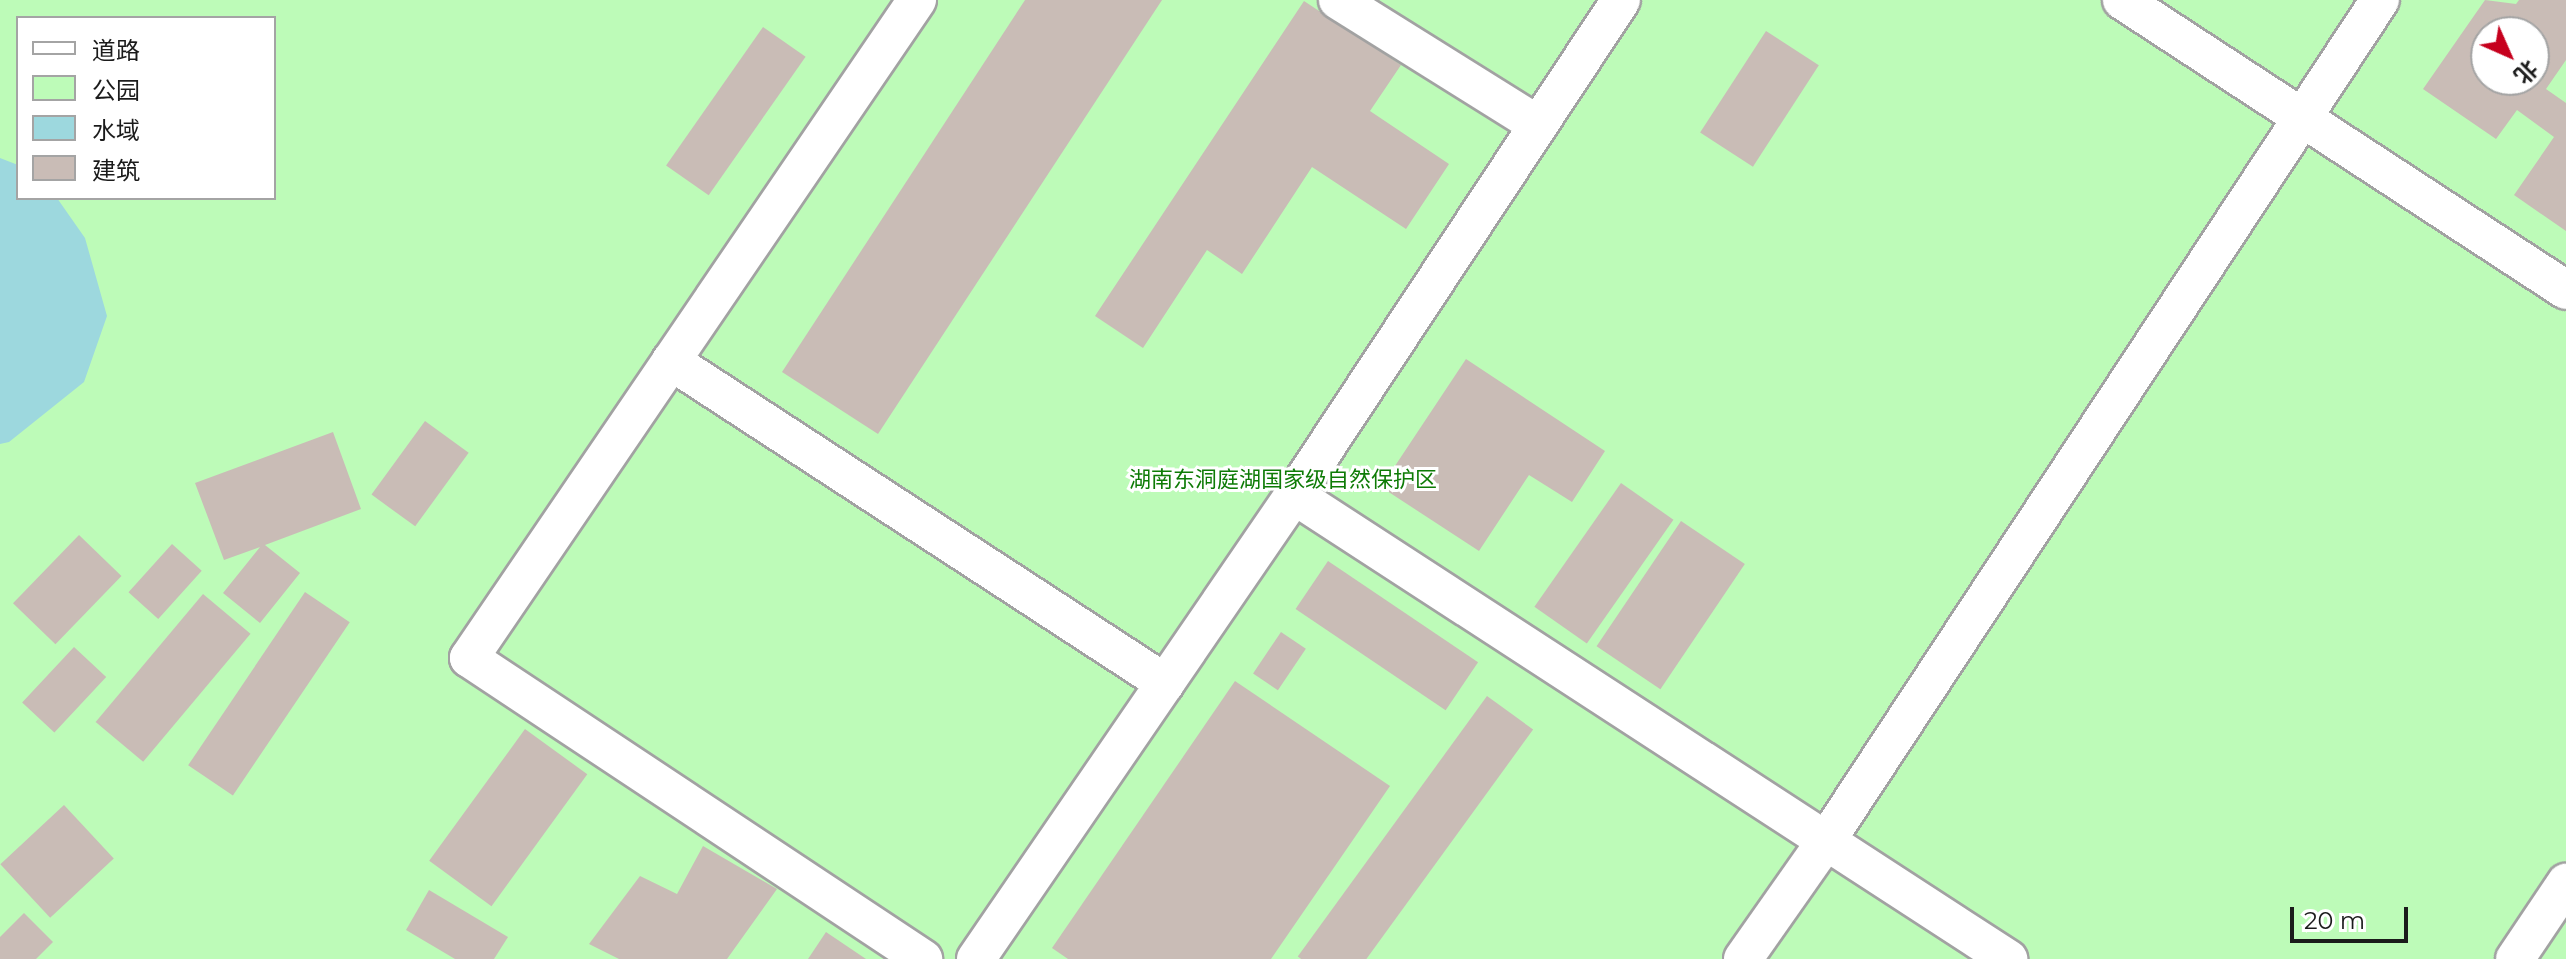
<!DOCTYPE html>
<html>
<head>
<meta charset="utf-8">
<style>
	body { margin:0 }
	#map { position:relative; width:2566px; height:959px; overflow:hidden; background:#ede7df; font-family:Montserrat,"Noto Sans SC",sans-serif }
	div>[style] { position:absolute }
	[style*='--x'] { left:calc(var(--x)*1px); top:calc(var(--y)*1px); width:calc(var(--w)*1px); rotate:calc(var(--a)*1deg) }
	.park>* { inset:0; background:#bdfbb8 }
	.water>* { inset:0; background:#9dd8de }
	.building>* { inset:0; background:#c9bcb6; transform-origin:0 0 }
	.roads { filter:drop-shadow(2px 0 #a2a2a2) drop-shadow(-2px 0 #a2a2a2) drop-shadow(0 2px #a2a2a2) drop-shadow(0 -2px #a2a2a2) }
	.minor>* { height:38px; margin:-19px; padding:0 19px; transform-origin:19px; border-radius:19px; background:#fff }
	span { translate:-50% -50%; white-space:nowrap; text-align:center; line-height:1.15; -webkit-text-stroke:6px #fff; paint-order:stroke }
	.park-label { font-size:22px; color:#0e7b06 }
	.legend { position:absolute; left:16px; top:16px; width:260px; height:184px; box-sizing:border-box; background:#fff; border:2px solid #a4a4a4; margin:0; padding:10px 14px; list-style:none; font-size:24px; color:#1b1b1b }
	.legend li { display:flex; align-items:center; gap:16px; height:40px }
	.legend b { width:40px; border:2px solid #a4a4a4 }
	.north { position:absolute; left:2470px; top:16px; width:80px; height:80px; box-sizing:border-box; background:#fff; border:2px solid #a4a4a4; border-radius:50%; rotate:135deg; font-size:22px; font-weight:700; line-height:32px; text-align:center; color:#1b1b1b }
	.north::after { content:''; display:block; margin:auto; width:28px; height:36px; background:#c6001d; clip-path:polygon(50% 0,100% 100%,50% 72%,0 100%) }
	.scale { position:absolute; left:2290px; top:907px; width:118px; height:36px; box-sizing:border-box; border:4px solid #1b1b1b; border-top:0; padding-left:10px; font-size:24px; line-height:28px; white-space:nowrap; color:#1b1b1b; -webkit-text-stroke:6px #fff; paint-order:stroke }
</style>
</head>
<body>
<div id="map">
	<div class="park">
		<div style="clip-path:polygon(evenodd,0 0,2566px 0,2566px 959px,0 959px,0 0,18px 18px,274px 18px,274px 198px,18px 198px,18px 18px,0 0,2486px 32px,2534px 32px,2534px 80px,2486px 80px,2486px 32px)"></div>
	</div>
	<div class="water">
		<div style="clip-path:polygon(0 158px,18px 165px,18px 198px,57px 198px,85px 238px,107px 316px,84px 382px,9px 442px,0 444px)"></div>
	</div>
	<div class="building">
		<div style="clip-path:polygon(1025px 0,1162px 0,878px 434px,782px 372px)"></div>
		<div style="clip-path:polygon(evenodd,2485px 0,2516px 4px,2519px 0,2566px 0,2566px 60px,2546px 89px,2566px 103px,2566px 231px,2514px 195px,2554px 137px,2517px 110px,2496px 139px,2423px 89px,2485px 0,2486px 32px,2534px 32px,2534px 80px,2486px 80px,2486px 32px)"></div>
		<div style="clip-path:polygon(1304px 1px,1401px 65px,1370px 111px,1449px 164px,1406px 229px,1312px 167px,1242px 274px,1207px 250px,1143px 348px,1095px 316px)"></div>
		<div style="left:763px;top:27px;width:52px;height:169px;rotate:35deg"></div>
		<div style="left:1766px;top:31px;width:63px;height:121px;rotate:33deg"></div>
		<div style="clip-path:polygon(1466px 359px,1605px 451px,1572px 502px,1529px 475px,1479px 551px,1381px 487px)"></div>
		<div style="left:425px;top:421px;width:54px;height:91px;rotate:36deg"></div>
		<div style="clip-path:polygon(333px 432px,361px 509px,265px 545px,300px 573px,260px 623px,223px 593px,260px 547px,224px 560px,195px 483px)"></div>
		<div style="left:1621px;top:483px;width:64px;height:151px;rotate:35deg"></div>
		<div style="left:1681px;top:521px;width:77px;height:151px;rotate:34deg"></div>
		<div style="left:79px;top:535px;width:59px;height:95px;rotate:44deg"></div>
		<div style="left:172px;top:544px;width:40px;height:65px;rotate:42deg"></div>
		<div style="left:1328px;top:561px;width:181px;height:58px;rotate:34deg"></div>
		<div style="left:305px;top:592px;width:54px;height:209px;rotate:34deg"></div>
		<div style="left:203px;top:594px;width:62px;height:167px;rotate:40deg"></div>
		<div style="left:1281px;top:632px;width:30px;height:50px;rotate:34deg"></div>
		<div style="left:74px;top:647px;width:44px;height:76px;rotate:43deg"></div>
		<div style="clip-path:polygon(1235px 681px,1390px 786px,1271px 959px,1068px 959px,1052px 948px)"></div>
		<div style="left:1487px;top:696px;width:57px;height:322px;rotate:36deg"></div>
		<div style="left:525px;top:729px;width:77px;height:163px;rotate:36deg"></div>
		<div style="left:64px;top:805px;width:73px;height:87px;rotate:47deg"></div>
		<div style="clip-path:polygon(703px 846px,777px 889px,727px 959px,619px 959px,589px 944px,640px 876px,677px 894px)"></div>
		<div style="clip-path:polygon(429px 890px,508px 937px,494px 959px,455px 959px,406px 930px)"></div>
		<div style="clip-path:polygon(24px 913px,53px 942px,36px 959px,0 959px,0 937px)"></div>
		<div style="clip-path:polygon(826px 932px,866px 959px,808px 959px)"></div>
	</div>
	<div class="roads">
		<div class="minor">
			<div style="--x:917;--y:0;--w:796;--a:124.25"></div>
			<div style="--x:469;--y:658;--w:545;--a:33.54"></div>
			<div style="--x:1338;--y:0;--w:236;--a:32"></div>
			<div style="--x:2122;--y:0;--w:530;--a:33.15"></div>
			<div style="--x:671;--y:361;--w:590;--a:33.1"></div>
			<div style="--x:1294;--y:495;--w:852;--a:33.02"></div>
			<div style="--x:976;--y:959;--w:563;--a:-55.58"></div>
			<div style="--x:1294;--y:495;--w:593;--a:-56.55"></div>
			<div style="--x:1743;--y:959;--w:144;--a:-54.9"></div>
			<div style="--x:1826;--y:841;--w:1007;--a:-56.63"></div>
			<div style="--x:2515;--y:959;--w:92;--a:-56.1"></div>
		</div>
	</div>
	<div class="park-label">
		<span style="left:1283px;top:480px">湖南东洞庭湖国家级自然保护区</span>
	</div>
	<ul class="legend">
	<li><b style="height:10px;background:#fff"></b>道路</li>
	<li><b style="height:22px;background:#bdfbb8"></b>公园</li>
	<li><b style="height:22px;background:#9dd8de"></b>水域</li>
	<li><b style="height:22px;background:#c9bcb6"></b>建筑</li>
	</ul>
	<div class="north">北</div>
	<div class="scale">20 m</div>
</div>
</body>
</html>
